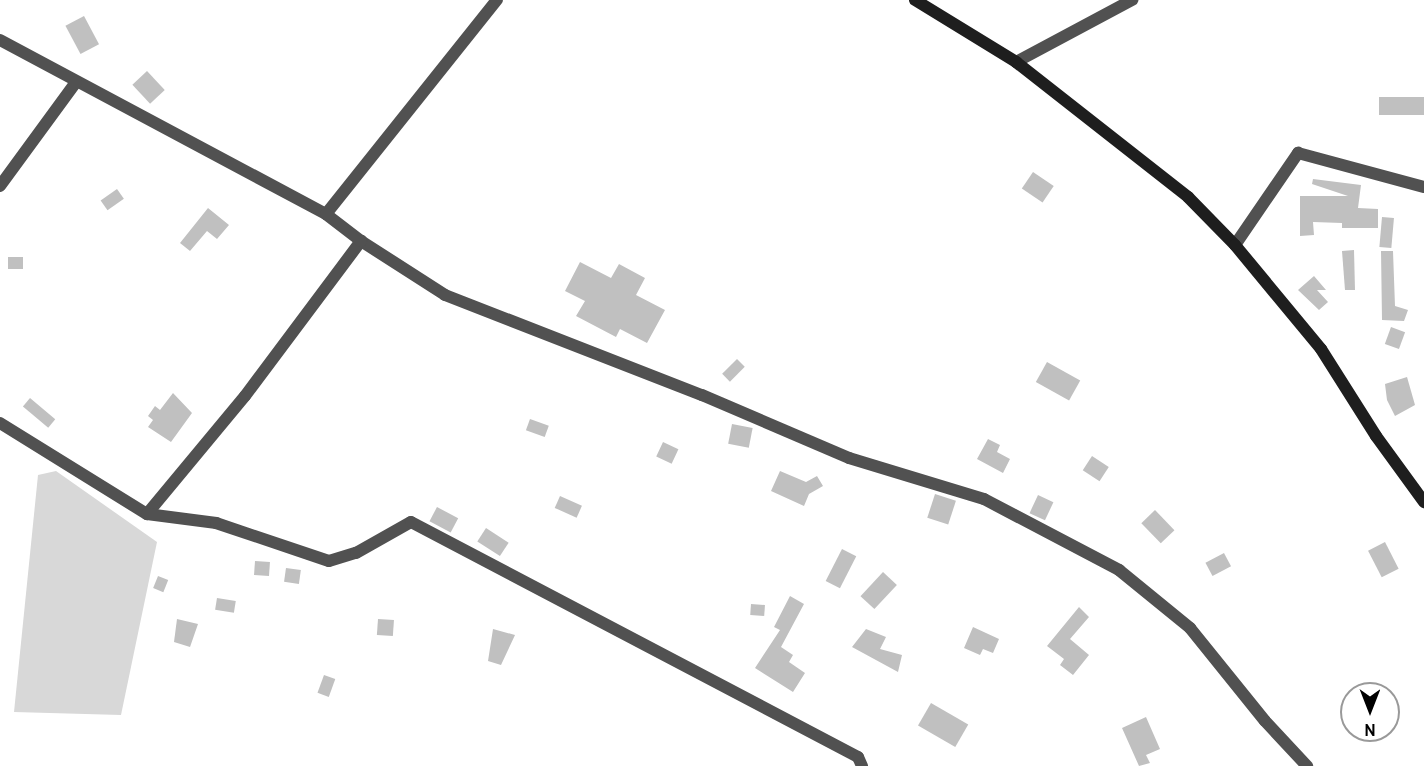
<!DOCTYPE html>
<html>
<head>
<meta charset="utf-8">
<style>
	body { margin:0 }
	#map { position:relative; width:1424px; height:766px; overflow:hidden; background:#fff; font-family:Overpass,sans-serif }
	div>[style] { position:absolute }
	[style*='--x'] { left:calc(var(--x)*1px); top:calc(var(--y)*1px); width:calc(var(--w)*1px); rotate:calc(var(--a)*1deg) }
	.green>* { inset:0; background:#d8d8d8 }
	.building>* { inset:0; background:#c0c0c0; transform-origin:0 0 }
	.minor>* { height:12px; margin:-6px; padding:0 6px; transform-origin:6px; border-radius:6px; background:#515151 }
	.tertiary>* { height:12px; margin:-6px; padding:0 6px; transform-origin:6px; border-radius:6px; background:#515151 }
	.secondary>* { height:12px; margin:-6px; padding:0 6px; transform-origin:6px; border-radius:6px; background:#1e1e1e }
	span { translate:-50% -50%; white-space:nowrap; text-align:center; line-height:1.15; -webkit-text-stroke:6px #fff; paint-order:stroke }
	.north { position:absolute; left:1340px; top:682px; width:60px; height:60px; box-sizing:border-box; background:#fff; border:2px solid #999; border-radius:50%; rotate:180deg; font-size:16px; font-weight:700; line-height:24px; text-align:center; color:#000 }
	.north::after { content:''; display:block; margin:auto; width:21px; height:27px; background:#000; clip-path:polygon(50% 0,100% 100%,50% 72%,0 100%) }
</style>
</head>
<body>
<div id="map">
	<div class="green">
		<div style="clip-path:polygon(56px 471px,157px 542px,121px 715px,14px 712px,38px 475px)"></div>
	</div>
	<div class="building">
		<div style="left:84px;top:16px;width:32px;height:21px;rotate:62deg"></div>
		<div style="left:147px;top:71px;width:26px;height:20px;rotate:47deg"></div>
		<div style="left:1379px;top:97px;width:45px;height:18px"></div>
		<div style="left:1033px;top:172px;width:25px;height:20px;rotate:34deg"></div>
		<div style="clip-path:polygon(1313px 179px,1361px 185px,1358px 208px,1378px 209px,1378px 228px,1342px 228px,1342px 223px,1313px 222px,1314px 235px,1300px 236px,1300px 196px,1348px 196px,1312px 184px)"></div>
		<div style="left:117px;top:189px;width:12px;height:20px;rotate:55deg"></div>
		<div style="clip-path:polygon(208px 208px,229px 225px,217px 239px,207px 231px,190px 251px,180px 243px)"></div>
		<div style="left:1382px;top:217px;width:12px;height:30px;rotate:5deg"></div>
		<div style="clip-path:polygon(1354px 250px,1355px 290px,1345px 290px,1342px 251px)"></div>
		<div style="clip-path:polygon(1381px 251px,1393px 251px,1395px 306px,1408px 310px,1404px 321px,1382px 320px)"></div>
		<div style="left:8px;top:257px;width:15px;height:12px"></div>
		<div style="clip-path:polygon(580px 262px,611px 278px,619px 264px,645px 278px,636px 295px,665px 310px,647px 343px,620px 329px,616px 337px,576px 316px,585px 301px,565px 291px)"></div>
		<div style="clip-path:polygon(1314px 276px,1326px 290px,1317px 290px,1328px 302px,1319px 310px,1298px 290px)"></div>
		<div style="left:1391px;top:327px;width:15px;height:18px;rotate:20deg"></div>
		<div style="left:737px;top:359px;width:11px;height:21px;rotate:45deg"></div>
		<div style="left:1047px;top:362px;width:38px;height:23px;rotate:29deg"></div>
		<div style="clip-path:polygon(1407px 377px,1415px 405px,1395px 416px,1387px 400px,1385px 384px)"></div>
		<div style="clip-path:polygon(173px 393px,192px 413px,171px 442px,148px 427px,153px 420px,148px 416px,155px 406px,160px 410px)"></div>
		<div style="left:30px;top:398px;width:33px;height:11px;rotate:40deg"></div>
		<div style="left:530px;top:419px;width:20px;height:12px;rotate:20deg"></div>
		<div style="left:732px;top:424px;width:21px;height:20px;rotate:11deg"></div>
		<div style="clip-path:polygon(988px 439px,1000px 445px,997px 452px,1010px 459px,1003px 473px,977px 459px)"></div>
		<div style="left:663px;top:442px;width:17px;height:16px;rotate:25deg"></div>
		<div style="left:1092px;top:456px;width:20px;height:17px;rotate:33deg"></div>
		<div style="clip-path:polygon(780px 471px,806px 482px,817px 476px,823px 486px,809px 494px,804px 506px,771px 491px)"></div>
		<div style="left:935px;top:494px;width:22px;height:25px;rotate:18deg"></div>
		<div style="left:1038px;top:495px;width:17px;height:20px;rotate:25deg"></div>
		<div style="left:560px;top:496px;width:24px;height:13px;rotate:24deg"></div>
		<div style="left:437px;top:507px;width:24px;height:16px;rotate:28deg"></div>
		<div style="left:1155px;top:510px;width:28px;height:19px;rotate:46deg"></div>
		<div style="left:486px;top:528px;width:27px;height:16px;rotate:33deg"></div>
		<div style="left:1385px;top:542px;width:30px;height:19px;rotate:63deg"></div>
		<div style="left:842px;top:549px;width:16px;height:36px;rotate:27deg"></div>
		<div style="left:1224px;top:553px;width:15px;height:21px;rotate:62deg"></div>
		<div style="left:255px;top:561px;width:15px;height:14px;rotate:4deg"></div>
		<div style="left:286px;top:568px;width:15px;height:14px;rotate:8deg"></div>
		<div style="left:883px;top:572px;width:19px;height:33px;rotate:43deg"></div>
		<div style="left:158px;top:576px;width:11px;height:13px;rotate:22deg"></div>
		<div style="clip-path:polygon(790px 596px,804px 604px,781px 647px,793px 655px,789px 662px,805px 673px,793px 692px,755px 668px,780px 630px,774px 627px)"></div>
		<div style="left:217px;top:598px;width:19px;height:12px;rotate:9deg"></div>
		<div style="left:751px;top:604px;width:14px;height:11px;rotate:4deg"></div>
		<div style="clip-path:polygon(1079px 607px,1089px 617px,1070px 639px,1089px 655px,1073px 675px,1060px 665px,1064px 659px,1047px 646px)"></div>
		<div style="clip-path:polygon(177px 619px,198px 624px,190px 647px,174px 642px)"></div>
		<div style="left:378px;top:619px;width:16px;height:16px;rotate:4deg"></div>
		<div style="clip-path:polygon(973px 627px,999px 639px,993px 653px,983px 649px,980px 655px,964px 648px)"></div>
		<div style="clip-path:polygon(493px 629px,515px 635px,501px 665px,488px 661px)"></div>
		<div style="clip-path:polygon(866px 629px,886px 637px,880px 649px,902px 655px,898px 672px,852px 647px)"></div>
		<div style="left:324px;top:675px;width:12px;height:19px;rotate:20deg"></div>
		<div style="left:931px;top:703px;width:43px;height:26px;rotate:30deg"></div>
		<div style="clip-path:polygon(1146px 717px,1160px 749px,1146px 755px,1150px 763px,1139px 766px,1122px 728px)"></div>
	</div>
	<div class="minor">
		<div style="--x:0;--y:40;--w:370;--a:28.1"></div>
		<div style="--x:326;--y:214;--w:274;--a:-51.4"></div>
		<div style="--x:0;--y:186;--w:129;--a:-53.8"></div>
		<div style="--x:361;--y:241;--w:100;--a:32.7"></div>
		<div style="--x:445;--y:295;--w:276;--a:21.3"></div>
		<div style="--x:702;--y:395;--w:160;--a:23.2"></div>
		<div style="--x:849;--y:458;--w:141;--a:16.9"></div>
		<div style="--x:984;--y:499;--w:153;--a:27.7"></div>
		<div style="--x:1119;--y:570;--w:92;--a:39.2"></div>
		<div style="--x:1190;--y:628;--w:119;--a:51.1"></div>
		<div style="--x:1265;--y:721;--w:62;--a:47"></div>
		<div style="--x:1235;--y:245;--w:112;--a:-55.6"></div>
		<div style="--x:1298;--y:153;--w:131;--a:15.1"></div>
		<div style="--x:0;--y:423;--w:173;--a:31.8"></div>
		<div style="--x:147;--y:514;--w:153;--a:-50.3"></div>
		<div style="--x:245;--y:396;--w:194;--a:-53.2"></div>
		<div style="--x:361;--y:241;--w:44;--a:-142.4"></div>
		<div style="--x:147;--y:514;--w:70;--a:7.4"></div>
		<div style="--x:216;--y:523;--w:119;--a:18.6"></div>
		<div style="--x:329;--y:561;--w:28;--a:-17"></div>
		<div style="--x:356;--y:553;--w:63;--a:-29.4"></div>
		<div style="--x:411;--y:522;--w:505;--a:27.73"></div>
		<div style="--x:858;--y:757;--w:10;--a:66"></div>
	</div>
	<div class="tertiary">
		<div style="--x:1016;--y:62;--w:132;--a:-28.1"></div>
	</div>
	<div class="secondary">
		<div style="--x:915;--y:0;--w:119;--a:31.5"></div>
		<div style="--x:1016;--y:62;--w:219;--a:38.1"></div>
		<div style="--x:1188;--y:197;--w:67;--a:45.6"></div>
		<div style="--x:1235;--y:245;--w:135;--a:50.4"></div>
		<div style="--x:1321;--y:349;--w:103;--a:57.7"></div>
		<div style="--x:1376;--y:436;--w:82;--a:54"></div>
	</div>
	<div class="north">N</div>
</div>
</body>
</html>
